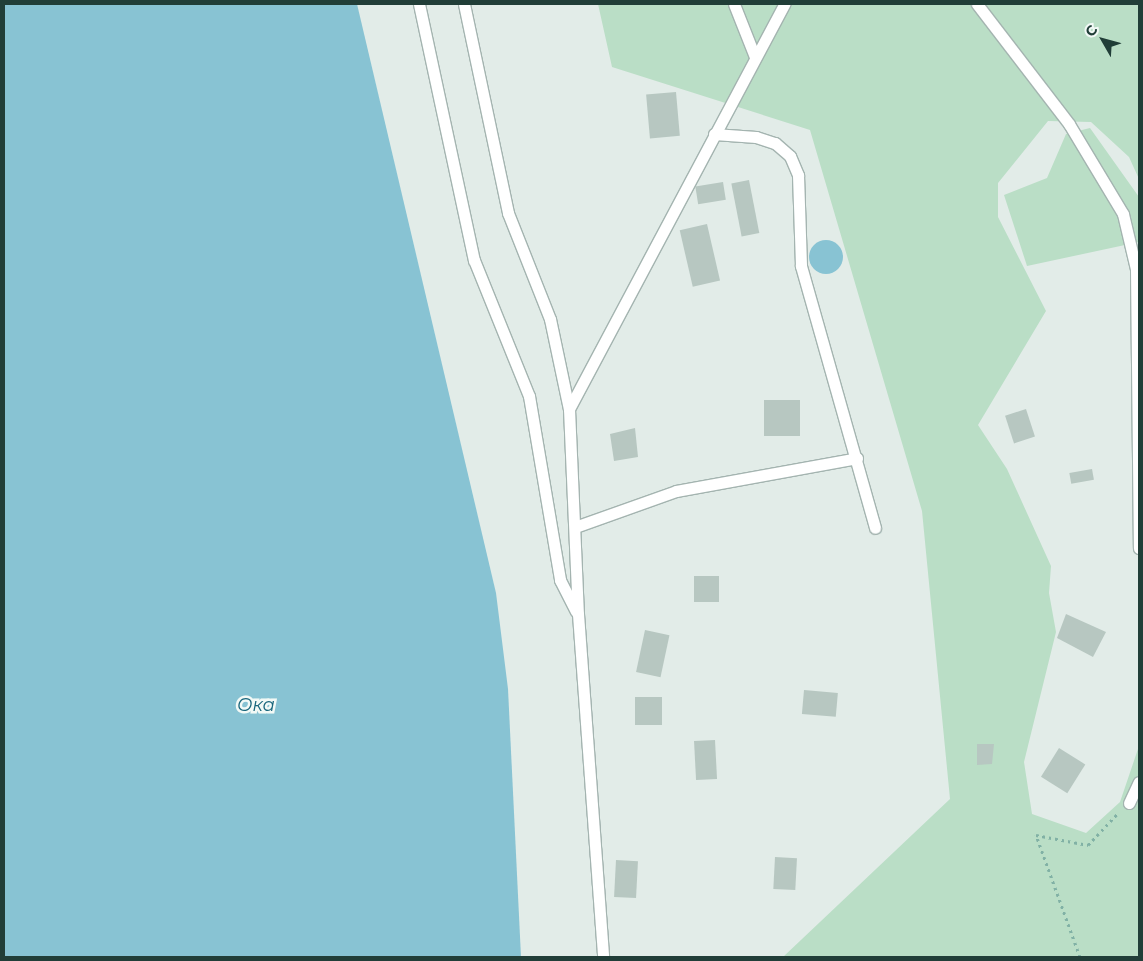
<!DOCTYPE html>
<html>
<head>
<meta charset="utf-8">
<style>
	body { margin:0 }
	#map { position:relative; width:1143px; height:961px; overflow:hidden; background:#e2ece8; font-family:Montserrat,sans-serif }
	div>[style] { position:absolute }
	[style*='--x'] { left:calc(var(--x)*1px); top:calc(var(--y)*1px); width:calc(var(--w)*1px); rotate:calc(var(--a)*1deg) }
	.green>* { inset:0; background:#badec6 }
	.water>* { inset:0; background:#88c3d3 }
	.round { border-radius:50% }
	.building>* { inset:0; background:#b7c7c1; transform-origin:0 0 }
	.path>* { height:3px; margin-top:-1.5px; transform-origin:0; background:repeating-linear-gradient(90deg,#81b1a5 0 2.5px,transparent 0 6.5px) }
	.roads { filter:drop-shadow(1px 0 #a4b4b0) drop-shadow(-1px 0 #a4b4b0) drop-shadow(0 1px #a4b4b0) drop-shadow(0 -1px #a4b4b0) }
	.lane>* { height:11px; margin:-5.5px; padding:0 5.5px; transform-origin:5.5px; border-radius:5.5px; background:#fff }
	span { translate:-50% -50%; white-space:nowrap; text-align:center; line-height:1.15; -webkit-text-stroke:5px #f2f9f6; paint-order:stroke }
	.water-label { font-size:18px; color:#19667c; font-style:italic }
	.frame { position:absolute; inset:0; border:5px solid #213e38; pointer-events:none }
	.north { position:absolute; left:1078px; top:15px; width:50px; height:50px; -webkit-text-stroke:4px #f2f9f6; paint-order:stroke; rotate:308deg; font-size:14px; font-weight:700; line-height:20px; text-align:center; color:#213e38 }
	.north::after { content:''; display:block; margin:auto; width:18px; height:22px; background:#213e38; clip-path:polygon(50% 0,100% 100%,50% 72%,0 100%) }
</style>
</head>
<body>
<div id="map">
	<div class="green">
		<div style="clip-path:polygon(598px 4px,1139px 4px,1139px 179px,1129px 157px,1091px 122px,1048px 121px,998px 183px,998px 217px,1046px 311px,978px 425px,1007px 469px,1051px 566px,1049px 593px,1056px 632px,1024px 762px,1032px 814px,1086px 833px,1120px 802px,1139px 746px,1139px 957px,783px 957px,950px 799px,922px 511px,810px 130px,612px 67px)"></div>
		<div style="clip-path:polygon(1090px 128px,1139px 197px,1139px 242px,1027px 266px,1004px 195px,1047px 178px,1066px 134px)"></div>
	</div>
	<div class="water">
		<div style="clip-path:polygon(4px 4px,357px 4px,496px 593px,508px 689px,521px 957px,4px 957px)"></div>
		<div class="round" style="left:809px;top:240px;width:34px;height:34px"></div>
	</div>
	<div class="building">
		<div style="left:676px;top:92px;width:44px;height:30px;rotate:85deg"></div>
		<div style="left:749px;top:180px;width:54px;height:18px;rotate:79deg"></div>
		<div style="left:723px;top:182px;width:18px;height:28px;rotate:81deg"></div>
		<div style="left:707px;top:224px;width:58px;height:28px;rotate:77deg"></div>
		<div style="left:764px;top:400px;width:36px;height:36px"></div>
		<div style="left:1026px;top:409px;width:29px;height:22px;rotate:72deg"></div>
		<div style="clip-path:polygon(635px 428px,638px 457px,614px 461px,610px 434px)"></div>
		<div style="left:1092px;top:469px;width:11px;height:23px;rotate:80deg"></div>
		<div style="left:694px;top:576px;width:25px;height:26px"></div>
		<div style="clip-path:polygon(1066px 614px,1106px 632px,1093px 657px,1057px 638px)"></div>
		<div style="left:645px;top:630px;width:25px;height:43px;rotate:12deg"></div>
		<div style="left:804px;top:690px;width:34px;height:24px;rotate:5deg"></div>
		<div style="left:635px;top:697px;width:27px;height:28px"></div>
		<div style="left:715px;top:740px;width:39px;height:21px;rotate:87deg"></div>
		<div style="clip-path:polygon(977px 744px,994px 744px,992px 764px,977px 765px)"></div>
		<div style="left:1059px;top:748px;width:31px;height:34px;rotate:32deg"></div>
		<div style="left:775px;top:857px;width:22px;height:32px;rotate:3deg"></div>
		<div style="left:616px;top:860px;width:22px;height:37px;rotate:3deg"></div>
	</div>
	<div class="path">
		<div style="--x:1080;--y:957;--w:130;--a:-109.8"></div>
		<div style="--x:1036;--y:835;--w:53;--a:10.9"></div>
		<div style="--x:1088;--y:845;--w:44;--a:-46.8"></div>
	</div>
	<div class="roads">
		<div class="lane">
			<div style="--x:419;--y:4;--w:262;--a:77.9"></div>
			<div style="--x:474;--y:260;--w:147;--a:68"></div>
			<div style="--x:529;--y:396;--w:187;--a:80.4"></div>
			<div style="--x:560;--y:580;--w:35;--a:63"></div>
			<div style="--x:464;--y:4;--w:214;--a:78.1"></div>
			<div style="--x:508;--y:213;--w:114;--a:68.4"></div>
			<div style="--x:550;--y:319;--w:92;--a:78.1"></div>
			<div style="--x:569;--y:409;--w:205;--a:87.5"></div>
			<div style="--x:578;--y:614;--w:344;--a:85.8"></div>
			<div style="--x:734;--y:4;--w:57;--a:68.4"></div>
			<div style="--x:977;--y:4;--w:151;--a:52.5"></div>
			<div style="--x:1069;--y:124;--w:105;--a:59"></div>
			<div style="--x:1123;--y:214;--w:57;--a:76.7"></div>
			<div style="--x:1136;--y:269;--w:279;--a:89.4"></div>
			<div style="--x:714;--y:134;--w:42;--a:4.1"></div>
			<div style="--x:756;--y:137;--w:20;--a:18"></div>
			<div style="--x:775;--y:143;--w:20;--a:41"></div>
			<div style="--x:790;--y:156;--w:21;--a:67"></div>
			<div style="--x:798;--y:175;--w:91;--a:88.1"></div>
			<div style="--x:801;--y:266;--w:272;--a:74.2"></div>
			<div style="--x:569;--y:409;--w:459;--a:-62"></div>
			<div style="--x:575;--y:527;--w:107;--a:-19.6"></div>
			<div style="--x:676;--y:491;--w:184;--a:-10.3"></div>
			<div style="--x:1129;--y:803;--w:23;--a:-65"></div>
		</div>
	</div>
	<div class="water-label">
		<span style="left:256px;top:705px">Ока</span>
	</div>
	<div class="frame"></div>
	<div class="north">С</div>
</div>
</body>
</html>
